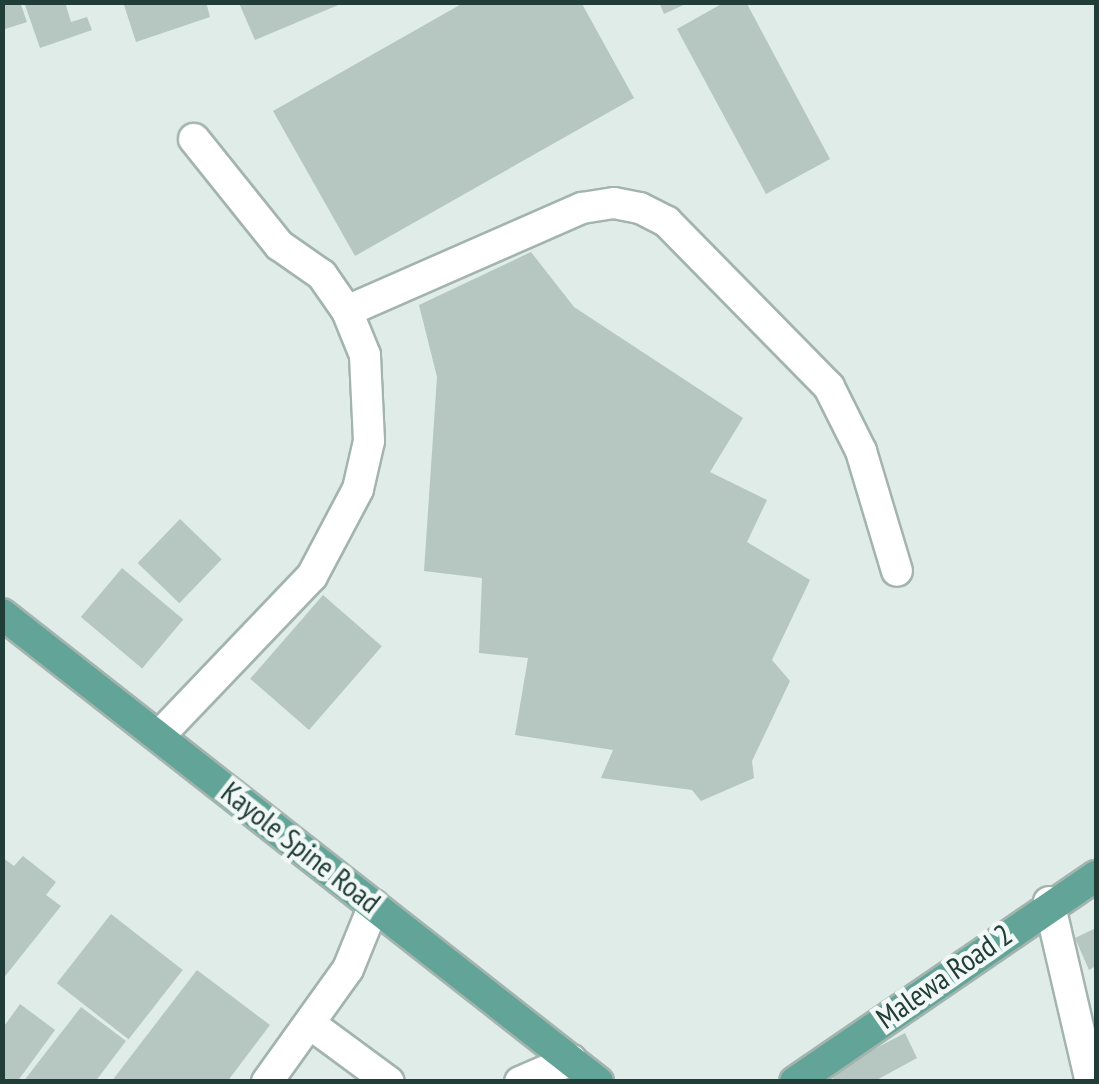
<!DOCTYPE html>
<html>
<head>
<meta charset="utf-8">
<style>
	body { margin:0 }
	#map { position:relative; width:1099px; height:1084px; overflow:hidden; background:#e0ece7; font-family:"PT Sans Narrow",sans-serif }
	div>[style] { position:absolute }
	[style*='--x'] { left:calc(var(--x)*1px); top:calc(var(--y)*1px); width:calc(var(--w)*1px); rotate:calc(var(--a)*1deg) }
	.building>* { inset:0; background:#b5c7c0; transform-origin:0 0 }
	.roads { filter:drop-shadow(2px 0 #a3b4af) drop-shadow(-2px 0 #a3b4af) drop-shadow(0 2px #a3b4af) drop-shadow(0 -2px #a3b4af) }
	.minor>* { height:30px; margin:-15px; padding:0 15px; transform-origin:15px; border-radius:15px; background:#fff }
	.major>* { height:30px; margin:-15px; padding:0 15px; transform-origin:15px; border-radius:15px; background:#62a497 }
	span { translate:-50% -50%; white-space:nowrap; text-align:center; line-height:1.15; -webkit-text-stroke:9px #f1f8f5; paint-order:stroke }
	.street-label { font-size:30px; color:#203d37 }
	.frame { position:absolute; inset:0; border:5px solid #203d37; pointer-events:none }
</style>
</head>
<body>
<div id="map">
	<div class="building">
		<div style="clip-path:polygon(2px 2px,20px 2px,27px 22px,2px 30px)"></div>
		<div style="clip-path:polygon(24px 2px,65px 2px,71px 22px,87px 17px,92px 30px,40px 48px)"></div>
		<div style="clip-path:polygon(123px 2px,206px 2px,210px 17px,136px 42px)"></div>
		<div style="clip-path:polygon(465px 2px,581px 2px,634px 98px,355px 256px,273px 111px)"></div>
		<div style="clip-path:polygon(659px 2px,690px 2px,664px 14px)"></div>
		<div style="clip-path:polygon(725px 2px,746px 2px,830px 159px,766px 194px,677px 29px)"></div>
		<div style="clip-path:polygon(239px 3px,343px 3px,255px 40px)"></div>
		<div style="clip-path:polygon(531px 252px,574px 307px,743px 418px,710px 472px,767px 500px,747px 542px,810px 580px,772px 660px,790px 681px,752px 761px,754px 778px,701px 801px,692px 790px,601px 778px,613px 750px,515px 735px,528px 658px,479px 653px,482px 578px,424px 571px,437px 377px,419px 305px)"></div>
		<div style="left:180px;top:519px;width:58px;height:61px;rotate:44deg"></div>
		<div style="left:122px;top:568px;width:80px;height:64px;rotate:40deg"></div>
		<div style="left:323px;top:595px;width:78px;height:111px;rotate:41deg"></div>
		<div style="clip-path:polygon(23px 856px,56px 882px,46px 895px,61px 906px,2px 980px,2px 857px,14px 866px)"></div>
		<div style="left:111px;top:914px;width:91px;height:88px;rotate:38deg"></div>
		<div style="clip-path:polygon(1096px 928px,1096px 966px,1089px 970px,1075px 938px)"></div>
		<div style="clip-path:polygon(197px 970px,270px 1025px,227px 1082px,111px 1082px)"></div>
		<div style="clip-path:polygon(20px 1004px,55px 1030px,17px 1082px,2px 1082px,2px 1029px)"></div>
		<div style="clip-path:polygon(81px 1007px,126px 1041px,95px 1082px,23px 1082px)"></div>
		<div style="clip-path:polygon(905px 1033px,917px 1058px,873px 1082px,835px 1082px,830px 1072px)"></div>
	</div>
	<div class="roads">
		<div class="minor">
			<div style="--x:347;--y:311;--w:257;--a:-23.7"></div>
			<div style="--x:582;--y:208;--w:32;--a:-9"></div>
			<div style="--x:614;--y:203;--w:26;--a:11"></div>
			<div style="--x:640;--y:208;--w:30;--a:27"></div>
			<div style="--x:667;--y:222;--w:231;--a:45.5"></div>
			<div style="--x:829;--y:387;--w:72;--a:63.4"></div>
			<div style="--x:861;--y:451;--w:125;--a:73.3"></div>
			<div style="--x:160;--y:735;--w:220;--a:-46.3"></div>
			<div style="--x:312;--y:576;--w:98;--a:-62.1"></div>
			<div style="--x:358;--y:489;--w:49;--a:-77.1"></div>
			<div style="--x:369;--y:441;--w:86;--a:-92.7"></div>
			<div style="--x:365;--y:355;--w:48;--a:-112.2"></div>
			<div style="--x:347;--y:311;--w:44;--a:-124.8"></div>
			<div style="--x:322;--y:275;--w:52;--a:-145.1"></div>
			<div style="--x:279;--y:245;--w:136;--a:-128.7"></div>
			<div style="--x:1049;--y:902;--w:185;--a:76.9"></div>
			<div style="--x:313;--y:1026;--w:94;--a:36.4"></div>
			<div style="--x:267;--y:1082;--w:139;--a:-54.4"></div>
			<div style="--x:348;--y:969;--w:69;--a:-67.9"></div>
			<div style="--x:520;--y:1082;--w:56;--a:-23.3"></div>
		</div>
		<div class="major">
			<div style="--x:2;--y:614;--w:758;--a:38.14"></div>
			<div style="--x:795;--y:1082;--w:365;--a:-34.4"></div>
		</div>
	</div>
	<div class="street-label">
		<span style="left:301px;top:847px;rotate:38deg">Kayole Spine Road</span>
		<span style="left:944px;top:976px;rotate:-35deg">Malewa Road 2</span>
	</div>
	<div class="frame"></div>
</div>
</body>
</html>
